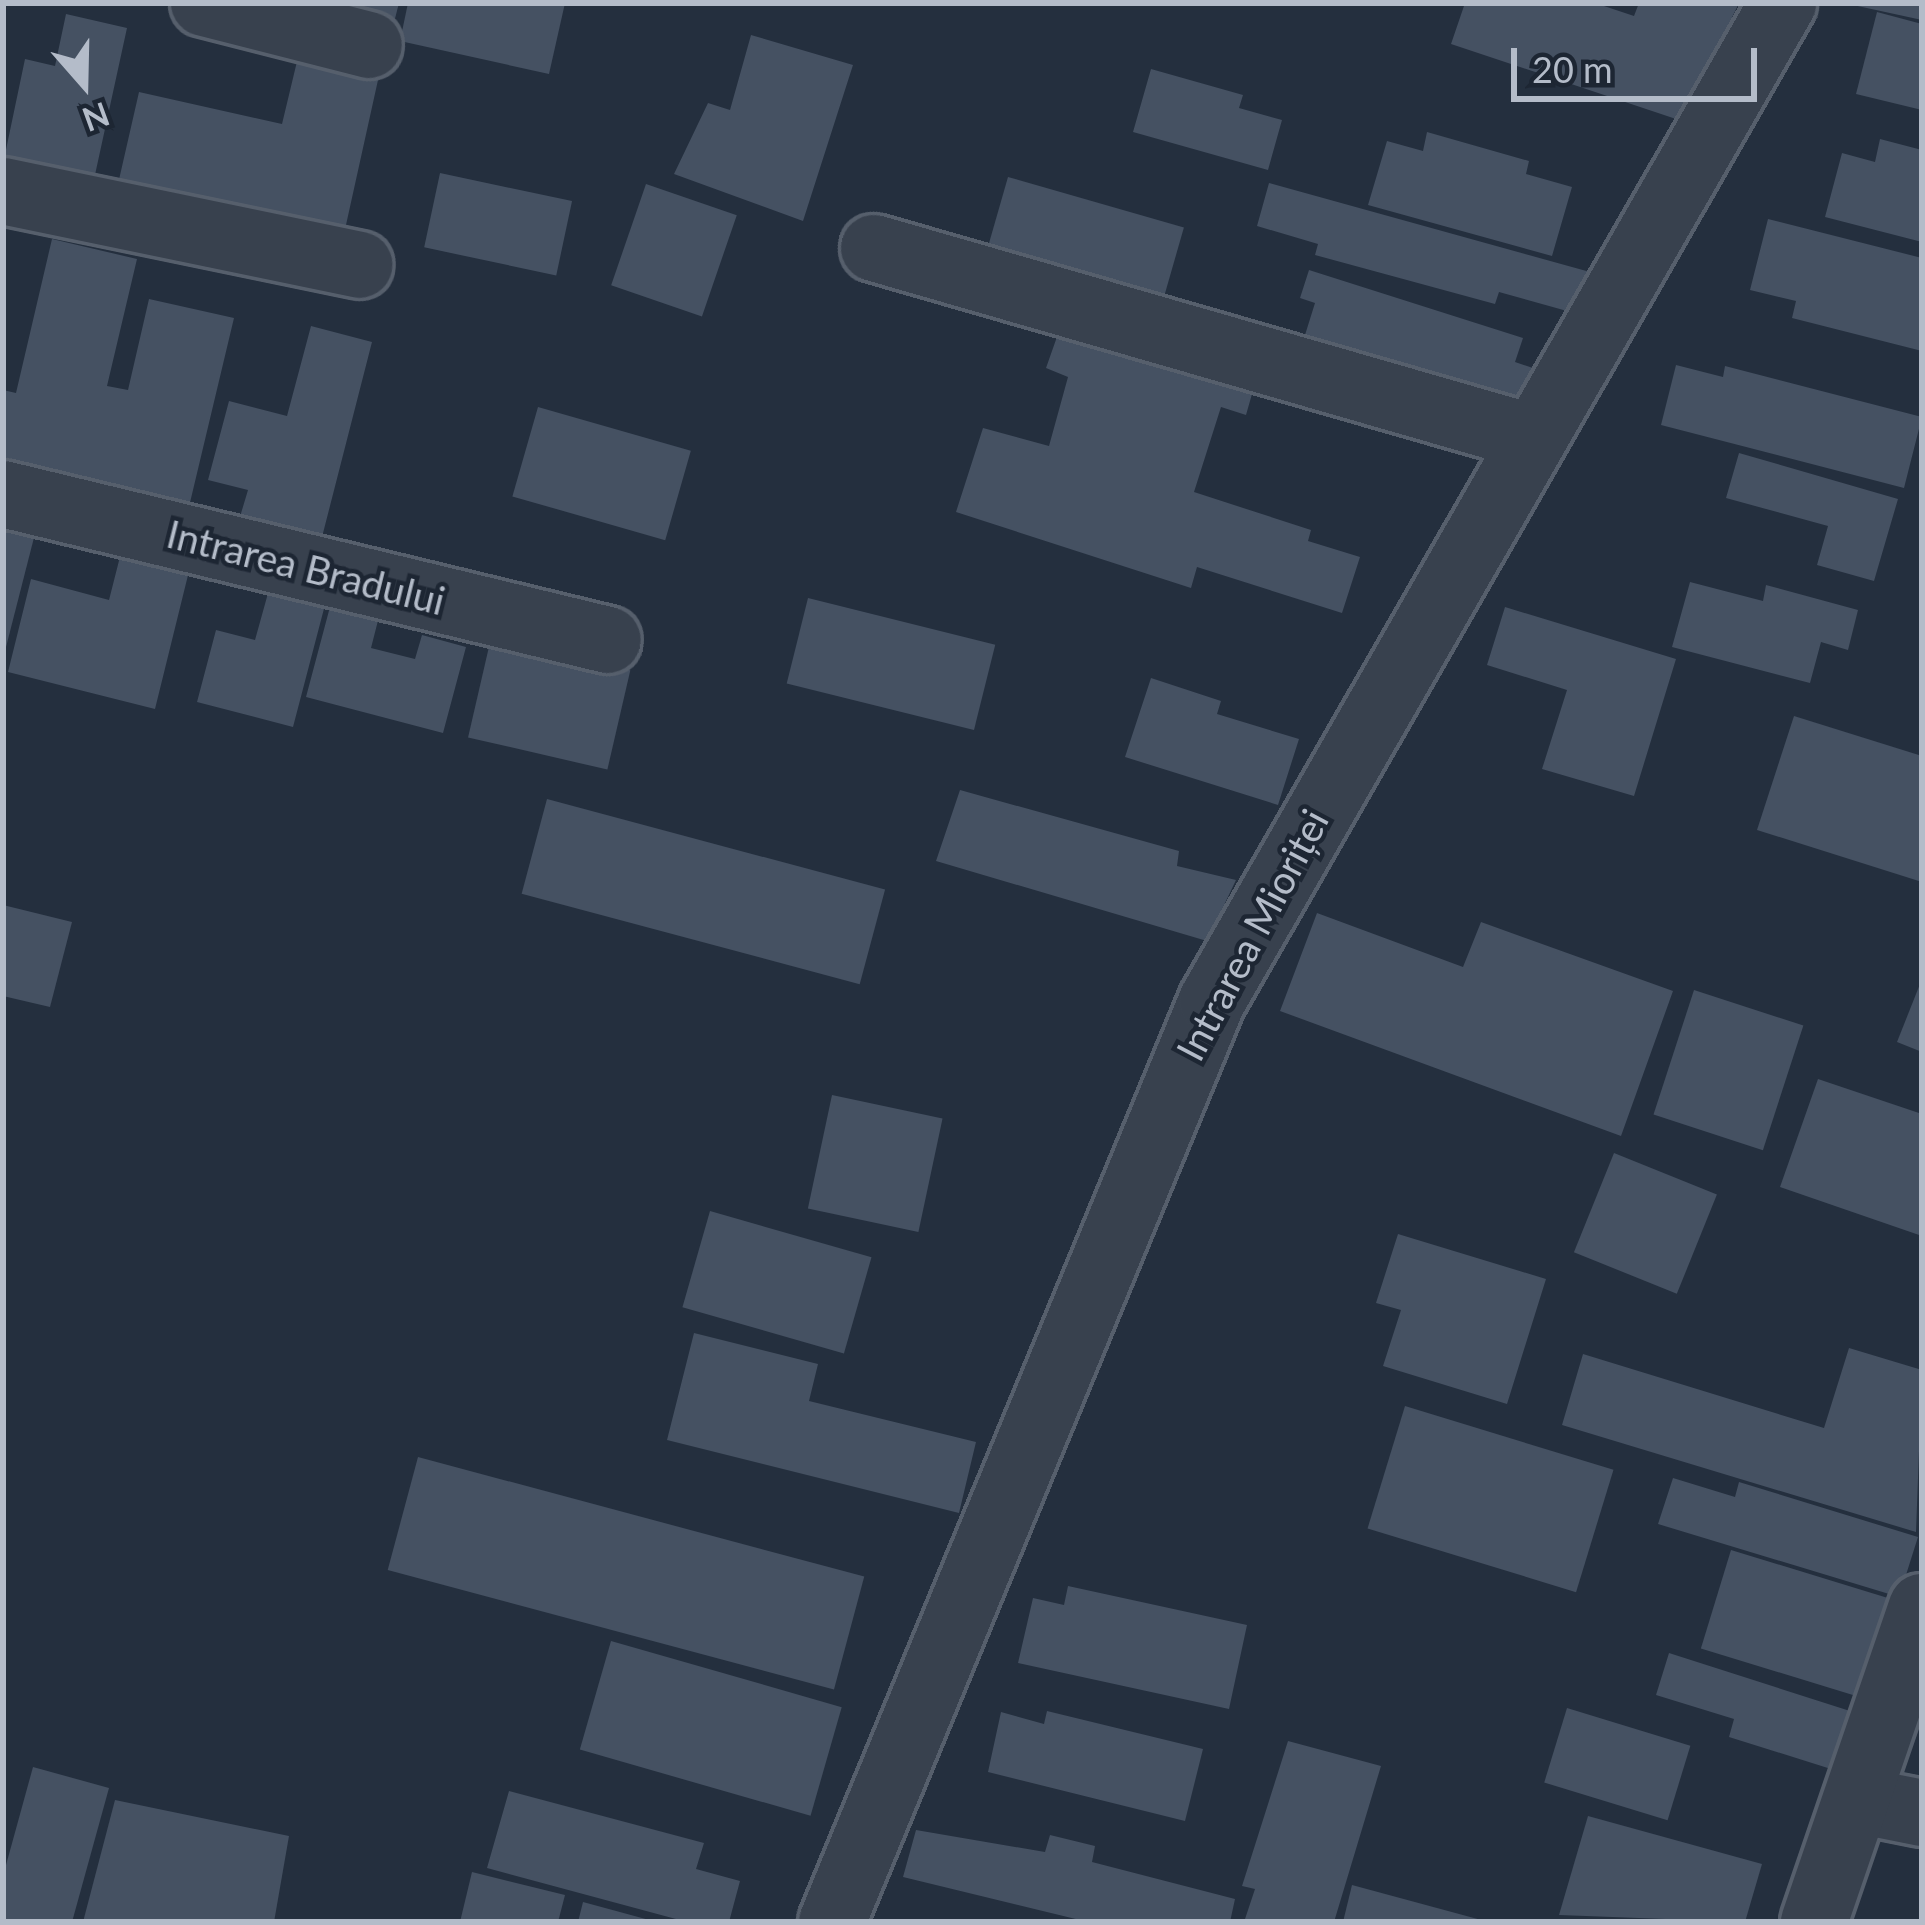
<!DOCTYPE html>
<html>
<head>
<meta charset="utf-8">
<style>
	body { margin:0 }
	#map { position:relative; width:1925px; height:1925px; overflow:hidden; background:#242f3e; font-family:Lato,sans-serif }
	div>[style] { position:absolute }
	[style*='--x'] { left:calc(var(--x)*1px); top:calc(var(--y)*1px); width:calc(var(--w)*1px); rotate:calc(var(--a)*1deg) }
	.building>* { inset:0; background:#455162; transform-origin:0 0 }
	.roads { filter:drop-shadow(3px 0 #565f6c) drop-shadow(-3px 0 #565f6c) drop-shadow(0 3px #565f6c) drop-shadow(0 -3px #565f6c) }
	.minor>* { height:66px; margin:-33px; padding:0 33px; transform-origin:33px; border-radius:33px; background:#38414e }
	span { translate:-50% -50%; white-space:nowrap; text-align:center; line-height:1.15; -webkit-text-stroke:9px #1d2633; paint-order:stroke }
	.street-label { font-size:39px; color:#b4bcc9 }
	.frame { position:absolute; inset:0; border:6px solid #b4bcc9; pointer-events:none }
	.north { position:absolute; left:24px; top:24px; width:120px; height:120px; -webkit-text-stroke:9px #1d2633; paint-order:stroke; rotate:160deg; font-size:33px; font-weight:700; line-height:48px; text-align:center; color:#b4bcc9 }
	.north::after { content:''; display:block; margin:auto; width:42px; height:54px; background:#b4bcc9; clip-path:polygon(50% 0,100% 100%,50% 72%,0 100%) }
	.scale { position:absolute; left:1511px; top:48px; width:246px; height:54px; box-sizing:border-box; border:6px solid #b4bcc9; border-top:0; padding-left:15px; font-size:36px; line-height:42px; white-space:nowrap; color:#b4bcc9; -webkit-text-stroke:9px #1d2633; paint-order:stroke }
</style>
</head>
<body>
<div id="map">
	<div class="building">
		<div style="clip-path:polygon(252px 3px,399px 3px,390px 38px)"></div>
		<div style="clip-path:polygon(408px 3px,565px 3px,549px 74px,400px 41px)"></div>
		<div style="clip-path:polygon(1465px 3px,1595px 3px,1634px 16px,1639px 3px,1739px 3px,1682px 121px,1451px 44px)"></div>
		<div style="clip-path:polygon(1854px 3px,1922px 3px,1922px 20px,1853px 5px)"></div>
		<div style="clip-path:polygon(1877px 12px,1922px 24px,1922px 110px,1856px 94px)"></div>
		<div style="clip-path:polygon(66px 14px,127px 28px,93px 184px,3px 164px,25px 59px,55px 66px)"></div>
		<div style="clip-path:polygon(751px 35px,853px 65px,803px 221px,674px 174px,708px 103px,730px 110px)"></div>
		<div style="clip-path:polygon(299px 53px,380px 71px,344px 234px,118px 184px,139px 92px,282px 124px)"></div>
		<div style="clip-path:polygon(1151px 69px,1243px 95px,1239px 108px,1282px 120px,1268px 170px,1133px 132px)"></div>
		<div style="clip-path:polygon(1427px 132px,1529px 161px,1526px 174px,1572px 187px,1552px 256px,1368px 205px,1387px 141px,1423px 151px)"></div>
		<div style="clip-path:polygon(1880px 139px,1922px 150px,1922px 242px,1825px 217px,1842px 153px,1875px 162px)"></div>
		<div style="left:440px;top:173px;width:135px;height:76px;rotate:12deg"></div>
		<div style="left:1008px;top:177px;width:183px;height:82px;rotate:16deg"></div>
		<div style="clip-path:polygon(1269px 183px,1590px 272px,1567px 311px,1499px 292px,1495px 304px,1315px 255px,1318px 244px,1257px 226px)"></div>
		<div style="left:646px;top:184px;width:96px;height:107px;rotate:19deg"></div>
		<div style="clip-path:polygon(1768px 219px,1922px 258px,1922px 351px,1792px 318px,1796px 301px,1750px 290px)"></div>
		<div style="clip-path:polygon(52px 239px,137px 259px,107px 386px,128px 390px,149px 299px,234px 318px,188px 511px,3px 466px,3px 390px,16px 393px)"></div>
		<div style="clip-path:polygon(1309px 270px,1523px 338px,1515px 362px,1536px 369px,1525px 405px,1305px 335px,1315px 303px,1300px 298px)"></div>
		<div style="clip-path:polygon(1065px 314px,1258px 373px,1246px 415px,1221px 407px,1194px 492px,1311px 530px,1308px 541px,1360px 557px,1342px 613px,1197px 567px,1191px 588px,956px 512px,983px 428px,1049px 446px,1068px 377px,1046px 368px)"></div>
		<div style="clip-path:polygon(311px 326px,372px 342px,321px 541px,239px 520px,248px 490px,208px 480px,229px 401px,287px 416px)"></div>
		<div style="clip-path:polygon(1676px 365px,1723px 377px,1725px 366px,1922px 417px,1904px 488px,1661px 425px)"></div>
		<div style="left:538px;top:407px;width:159px;height:93px;rotate:16deg"></div>
		<div style="clip-path:polygon(1739px 453px,1898px 499px,1874px 581px,1817px 565px,1828px 526px,1726px 498px)"></div>
		<div style="clip-path:polygon(3px 509px,39px 518px,5px 651px,3px 651px)"></div>
		<div style="clip-path:polygon(124px 541px,192px 559px,155px 709px,8px 672px,31px 579px,109px 600px)"></div>
		<div style="clip-path:polygon(1690px 582px,1763px 601px,1766px 585px,1858px 610px,1848px 650px,1821px 642px,1810px 683px,1672px 647px)"></div>
		<div style="clip-path:polygon(270px 586px,326px 601px,293px 727px,197px 702px,216px 630px,255px 640px)"></div>
		<div style="clip-path:polygon(335px 588px,383px 601px,371px 648px,415px 659px,422px 635px,466px 647px,443px 733px,306px 697px)"></div>
		<div style="left:808px;top:598px;width:193px;height:88px;rotate:14deg"></div>
		<div style="clip-path:polygon(1505px 607px,1676px 659px,1634px 796px,1542px 769px,1567px 690px,1487px 665px)"></div>
		<div style="left:491px;top:638px;width:143px;height:102px;rotate:13deg"></div>
		<div style="clip-path:polygon(1151px 678px,1221px 701px,1217px 714px,1299px 739px,1278px 805px,1125px 757px)"></div>
		<div style="clip-path:polygon(1794px 716px,1922px 756px,1922px 882px,1757px 830px)"></div>
		<div style="clip-path:polygon(960px 790px,1179px 851px,1177px 866px,1236px 880px,1207px 941px,936px 861px)"></div>
		<div style="left:547px;top:799px;width:350px;height:98px;rotate:15deg"></div>
		<div style="clip-path:polygon(3px 905px,72px 922px,50px 1007px,3px 996px)"></div>
		<div style="clip-path:polygon(1317px 913px,1463px 967px,1481px 922px,1673px 991px,1621px 1136px,1280px 1011px)"></div>
		<div style="clip-path:polygon(1922px 979px,1922px 1052px,1897px 1042px)"></div>
		<div style="left:1694px;top:990px;width:115px;height:131px;rotate:18deg"></div>
		<div style="clip-path:polygon(1818px 1079px,1922px 1114px,1922px 1236px,1780px 1187px)"></div>
		<div style="left:832px;top:1095px;width:113px;height:116px;rotate:12deg"></div>
		<div style="left:1614px;top:1153px;width:111px;height:107px;rotate:22deg"></div>
		<div style="left:710px;top:1211px;width:168px;height:100px;rotate:16deg"></div>
		<div style="clip-path:polygon(1398px 1234px,1546px 1279px,1507px 1404px,1383px 1366px,1401px 1310px,1376px 1303px)"></div>
		<div style="clip-path:polygon(694px 1333px,818px 1364px,809px 1401px,976px 1442px,959px 1513px,667px 1440px)"></div>
		<div style="clip-path:polygon(1849px 1348px,1922px 1370px,1916px 1532px,1562px 1425px,1583px 1354px,1824px 1428px)"></div>
		<div style="left:1405px;top:1406px;width:218px;height:128px;rotate:17deg"></div>
		<div style="left:418px;top:1457px;width:462px;height:117px;rotate:15deg"></div>
		<div style="clip-path:polygon(1673px 1478px,1735px 1497px,1739px 1482px,1918px 1537px,1899px 1597px,1658px 1524px)"></div>
		<div style="left:1731px;top:1550px;width:170px;height:103px;rotate:17deg"></div>
		<div style="clip-path:polygon(1068px 1586px,1247px 1625px,1229px 1709px,1018px 1663px,1033px 1598px,1064px 1605px)"></div>
		<div style="left:611px;top:1641px;width:240px;height:113px;rotate:16deg"></div>
		<div style="clip-path:polygon(1669px 1653px,1850px 1711px,1831px 1769px,1729px 1737px,1734px 1719px,1656px 1695px)"></div>
		<div style="left:1567px;top:1708px;width:129px;height:78px;rotate:17deg"></div>
		<div style="clip-path:polygon(1047px 1711px,1203px 1749px,1185px 1821px,988px 1772px,1001px 1712px,1044px 1724px)"></div>
		<div style="clip-path:polygon(1288px 1741px,1381px 1766px,1334px 1922px,1244px 1922px,1255px 1889px,1242px 1886px)"></div>
		<div style="clip-path:polygon(33px 1767px,109px 1788px,72px 1922px,3px 1922px,3px 1876px)"></div>
		<div style="clip-path:polygon(509px 1791px,704px 1843px,696px 1869px,740px 1881px,729px 1922px,687px 1922px,487px 1868px)"></div>
		<div style="clip-path:polygon(115px 1800px,289px 1836px,274px 1922px,83px 1922px)"></div>
		<div style="clip-path:polygon(1588px 1816px,1762px 1864px,1745px 1922px,1559px 1915px)"></div>
		<div style="clip-path:polygon(916px 1830px,1045px 1852px,1050px 1835px,1095px 1846px,1092px 1862px,1235px 1899px,1230px 1922px,1088px 1922px,903px 1877px)"></div>
		<div style="clip-path:polygon(472px 1872px,565px 1895px,558px 1922px,460px 1922px)"></div>
		<div style="clip-path:polygon(1352px 1885px,1485px 1921px,1485px 1922px,1343px 1922px)"></div>
		<div style="clip-path:polygon(583px 1902px,653px 1921px,653px 1922px,578px 1922px)"></div>
	</div>
	<div class="roads">
		<div class="minor">
			<div style="--x:204;--y:3;--w:170;--a:14.3"></div>
			<div style="--x:3;--y:191;--w:364;--a:11.7"></div>
			<div style="--x:874;--y:248;--w:683;--a:16.07"></div>
			<div style="--x:3;--y:494;--w:622;--a:13.57"></div>
			<div style="--x:1857;--y:1800;--w:66;--a:11.3"></div>
			<div style="--x:832;--y:1922;--w:996;--a:-67.58"></div>
			<div style="--x:1212;--y:1001;--w:1150;--a:-60.22"></div>
			<div style="--x:1814;--y:1922;--w:333;--a:-71.1"></div>
		</div>
	</div>
	<div class="street-label">
		<span style="left:306px;top:567px;rotate:14deg">Intrarea Bradului</span>
		<span style="left:1252px;top:935px;rotate:-62deg">Intrarea Mioriței</span>
	</div>
	<div class="frame"></div>
	<div class="north">N</div>
	<div class="scale">20 m</div>
</div>
</body>
</html>
